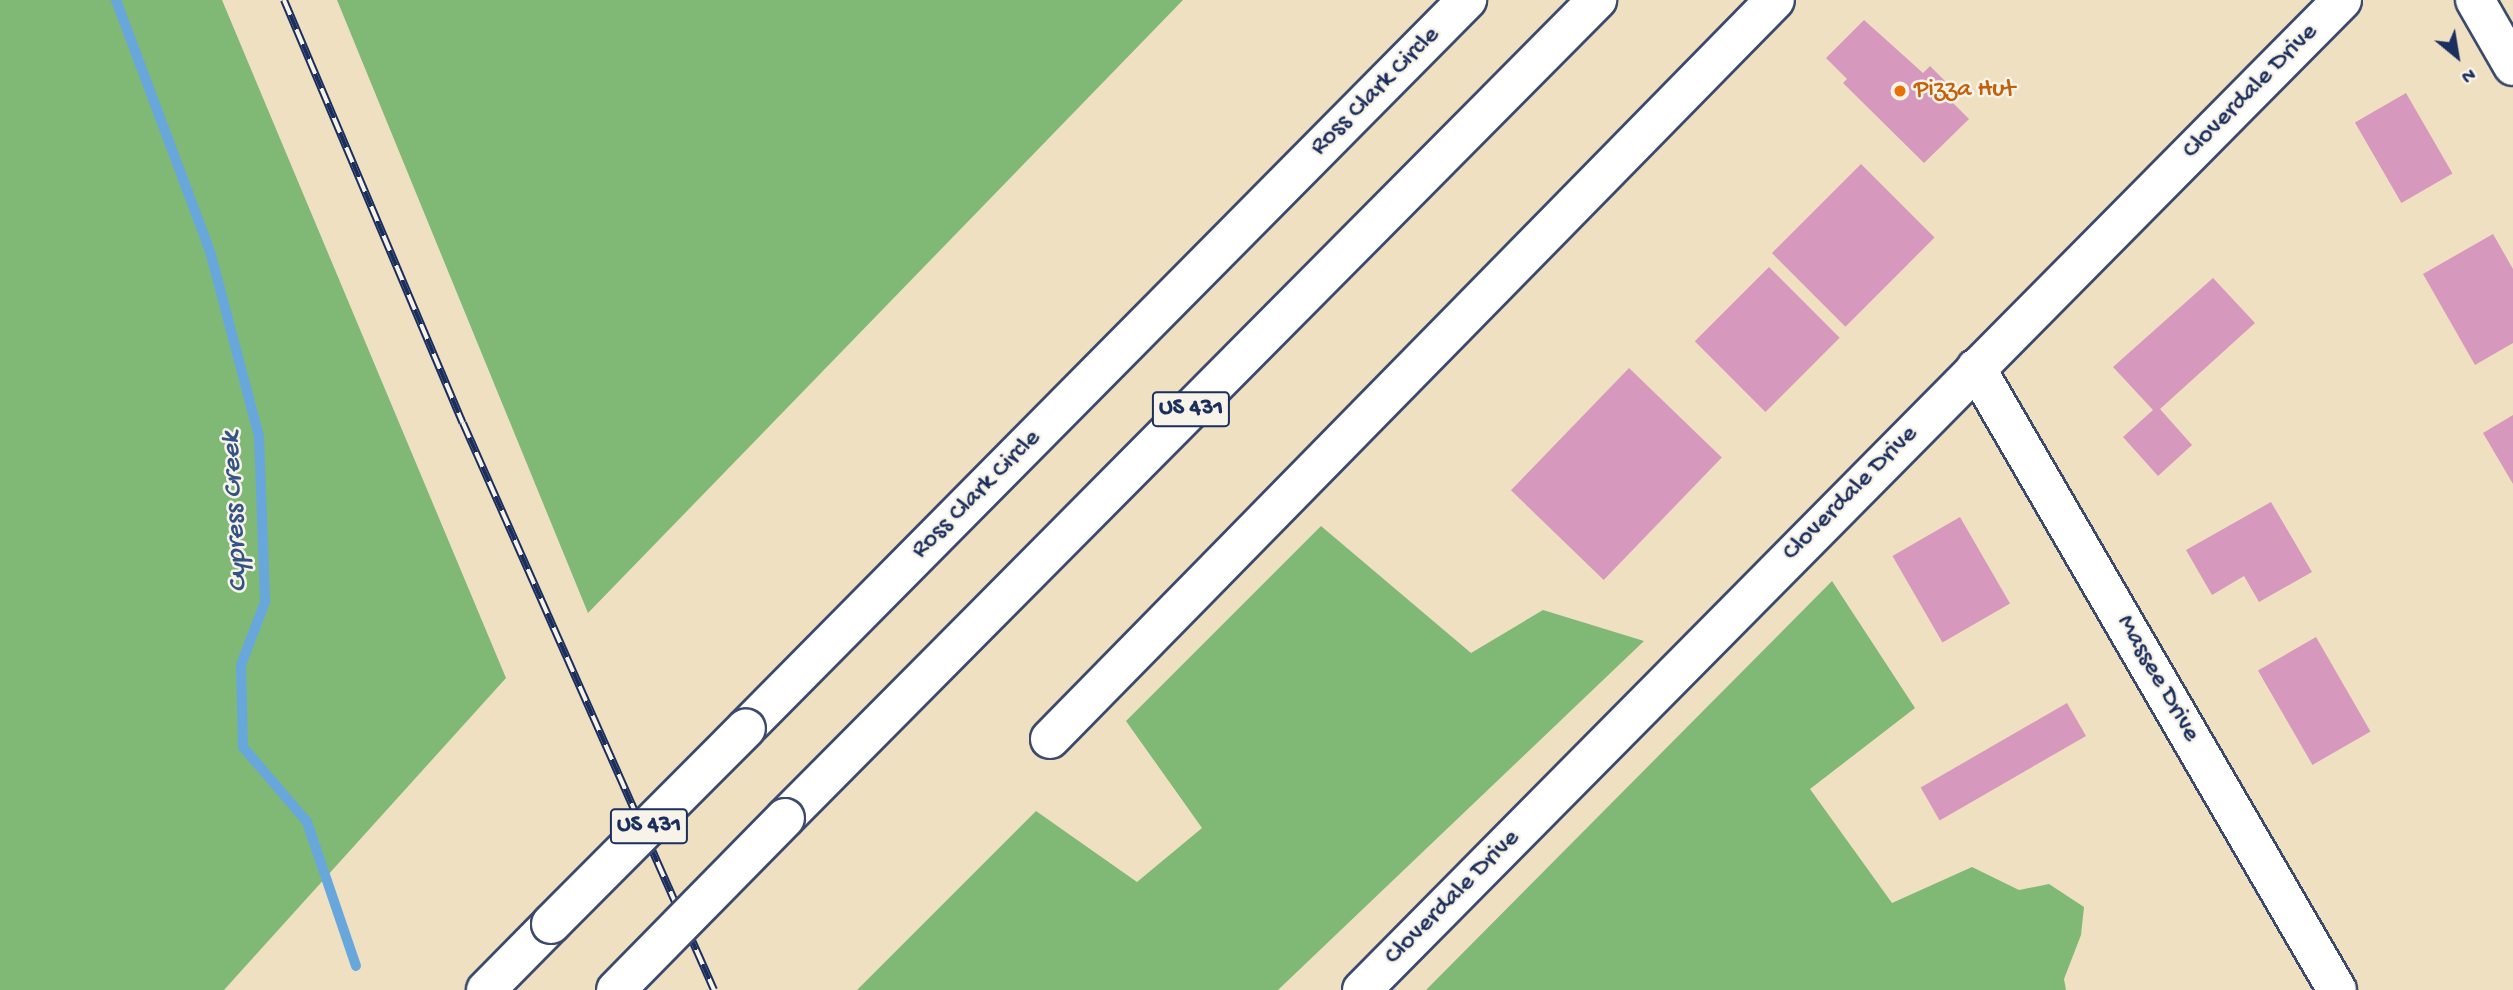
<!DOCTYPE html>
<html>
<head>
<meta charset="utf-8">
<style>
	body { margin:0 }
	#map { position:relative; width:2513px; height:990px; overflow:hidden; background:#efe0c2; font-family:"Gochi Hand",sans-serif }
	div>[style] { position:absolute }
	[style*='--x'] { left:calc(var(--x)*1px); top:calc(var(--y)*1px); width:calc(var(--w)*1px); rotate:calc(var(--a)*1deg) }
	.forest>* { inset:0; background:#80b876 }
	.stream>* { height:10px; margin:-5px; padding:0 5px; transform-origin:5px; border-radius:5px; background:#68a7db }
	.building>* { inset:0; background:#d798be; transform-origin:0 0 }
	.roads { filter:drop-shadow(2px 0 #3b4a6d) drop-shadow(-2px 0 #3b4a6d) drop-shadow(0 2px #3b4a6d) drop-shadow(0 -2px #3b4a6d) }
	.minor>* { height:38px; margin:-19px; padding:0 19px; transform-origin:19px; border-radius:19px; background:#fff }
	.highway>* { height:38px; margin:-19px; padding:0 19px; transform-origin:19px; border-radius:19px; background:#fff }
	.rail>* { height:8px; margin-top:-4px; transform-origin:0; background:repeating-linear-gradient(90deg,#f7f3e8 0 16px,#1b2f5e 0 32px); box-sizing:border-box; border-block:2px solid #1b2f5e }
	.bridges { filter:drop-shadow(2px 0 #3b4a6d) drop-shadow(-2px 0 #3b4a6d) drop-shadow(0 2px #3b4a6d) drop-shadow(0 -2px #3b4a6d) }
	.highway-bridge>* { height:38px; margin:-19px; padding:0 19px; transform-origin:19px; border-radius:19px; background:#fff }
	.dots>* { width:19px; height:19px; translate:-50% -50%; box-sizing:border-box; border:4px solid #f7f3e8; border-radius:50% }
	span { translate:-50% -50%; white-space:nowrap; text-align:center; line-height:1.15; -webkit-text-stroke:5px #f7f3e8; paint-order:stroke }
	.shield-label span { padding:2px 5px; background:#f7f3e8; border:2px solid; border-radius:5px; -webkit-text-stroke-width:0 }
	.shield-label { font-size:24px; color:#1b2f5e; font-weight:700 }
	.food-label { font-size:26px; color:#c56008 }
	.left { translate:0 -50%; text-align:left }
	.street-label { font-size:26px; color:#1b2f5e }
	.water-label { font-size:28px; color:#325384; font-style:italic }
	.north { position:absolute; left:2422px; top:21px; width:70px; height:70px; -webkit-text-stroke:5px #f7f3e8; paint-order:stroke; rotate:150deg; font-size:19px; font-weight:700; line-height:28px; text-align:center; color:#1b2f5e }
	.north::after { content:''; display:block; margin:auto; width:24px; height:32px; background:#1b2f5e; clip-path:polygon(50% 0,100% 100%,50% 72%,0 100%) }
</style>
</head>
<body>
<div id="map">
	<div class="forest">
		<div style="clip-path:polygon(0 0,222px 0,506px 678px,224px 990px,0 990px)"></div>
		<div style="clip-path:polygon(337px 0,1183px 0,588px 613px)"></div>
		<div style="clip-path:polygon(1321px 526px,1471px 653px,1543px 610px,1644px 641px,1278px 990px,857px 990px,1036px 811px,1137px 882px,1202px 828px,1126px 721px)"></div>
		<div style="clip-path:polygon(1832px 581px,1915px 708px,1810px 789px,1892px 903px,1972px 867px,2019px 890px,2049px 884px,2084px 907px,2081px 935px,2064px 979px,2066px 990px,1426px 990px)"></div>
	</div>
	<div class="stream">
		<div style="--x:116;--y:0;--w:268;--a:69.5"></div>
		<div style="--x:210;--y:251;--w:191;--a:75.2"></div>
		<div style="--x:259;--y:436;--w:166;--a:87.9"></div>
		<div style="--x:265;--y:602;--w:67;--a:110.9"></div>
		<div style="--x:241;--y:665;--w:82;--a:88.6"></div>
		<div style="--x:243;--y:747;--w:99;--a:49.5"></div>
		<div style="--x:307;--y:822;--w:152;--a:71.2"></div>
	</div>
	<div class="building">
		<div style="clip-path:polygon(1864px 20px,1923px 73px,1930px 66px,1952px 88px,1945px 95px,1969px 119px,1924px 163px,1843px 83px,1847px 79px,1826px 58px)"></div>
		<div style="left:2406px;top:93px;width:93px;height:59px;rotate:60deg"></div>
		<div style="left:1861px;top:164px;width:104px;height:126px;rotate:45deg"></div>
		<div style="clip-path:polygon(2493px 234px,2513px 269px,2513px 343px,2475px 365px,2423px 274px)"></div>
		<div style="left:1769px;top:267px;width:100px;height:105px;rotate:45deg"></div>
		<div style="clip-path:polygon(2213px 278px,2255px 323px,2160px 409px,2192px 445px,2158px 476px,2123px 437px,2153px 410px,2113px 367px)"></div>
		<div style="left:1629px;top:368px;width:129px;height:170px;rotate:44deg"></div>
		<div style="clip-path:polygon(2513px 415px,2513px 484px,2483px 433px)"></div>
		<div style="clip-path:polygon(2271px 502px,2312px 572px,2259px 602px,2244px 576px,2212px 595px,2186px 550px)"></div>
		<div style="left:1960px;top:517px;width:100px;height:78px;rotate:60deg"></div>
		<div style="left:2316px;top:637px;width:109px;height:67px;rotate:60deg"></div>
		<div style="left:2067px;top:703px;width:38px;height:169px;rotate:60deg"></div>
	</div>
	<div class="roads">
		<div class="minor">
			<div style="--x:2475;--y:0;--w:76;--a:60.1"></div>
			<div style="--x:1976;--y:368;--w:719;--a:59.87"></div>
			<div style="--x:1050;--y:739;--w:1035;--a:-45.55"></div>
			<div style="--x:1362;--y:990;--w:1393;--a:-45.29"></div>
		</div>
		<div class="highway">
			<div style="--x:746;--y:728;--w:1025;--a:-45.28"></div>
			<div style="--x:785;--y:818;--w:1153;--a:-45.21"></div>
			<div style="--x:486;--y:990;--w:93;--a:-45.4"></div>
		</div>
	</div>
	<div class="rail">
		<div style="--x:284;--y:0;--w:459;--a:67.1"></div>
		<div style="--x:463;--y:423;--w:620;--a:66.12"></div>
	</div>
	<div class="bridges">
		<div class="highway-bridge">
			<div style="--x:551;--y:924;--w:276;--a:-45.1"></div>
			<div style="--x:616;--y:990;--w:241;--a:-45.5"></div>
		</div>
	</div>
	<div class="dots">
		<div style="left:1900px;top:91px;background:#e8710a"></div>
	</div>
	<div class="shield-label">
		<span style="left:1191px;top:409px">US 431</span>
		<span style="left:649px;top:826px">US 431</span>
	</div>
	<div class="food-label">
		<span class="left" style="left:1914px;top:91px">Pizza Hut</span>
	</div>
	<div class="street-label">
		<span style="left:1376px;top:92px;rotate:-45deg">Ross Clark Circle</span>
		<span style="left:2251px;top:92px;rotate:-45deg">Cloverdale Drive</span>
		<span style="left:1851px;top:494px;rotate:-45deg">Cloverdale Drive</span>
		<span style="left:977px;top:495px;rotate:-45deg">Ross Clark Circle</span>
		<span style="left:2157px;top:679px;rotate:60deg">Massee Drive</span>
		<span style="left:1453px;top:898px;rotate:-45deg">Cloverdale Drive</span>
	</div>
	<div class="water-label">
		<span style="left:236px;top:512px;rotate:-93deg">Cypress Creek</span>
	</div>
	<div class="north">N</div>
</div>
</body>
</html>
